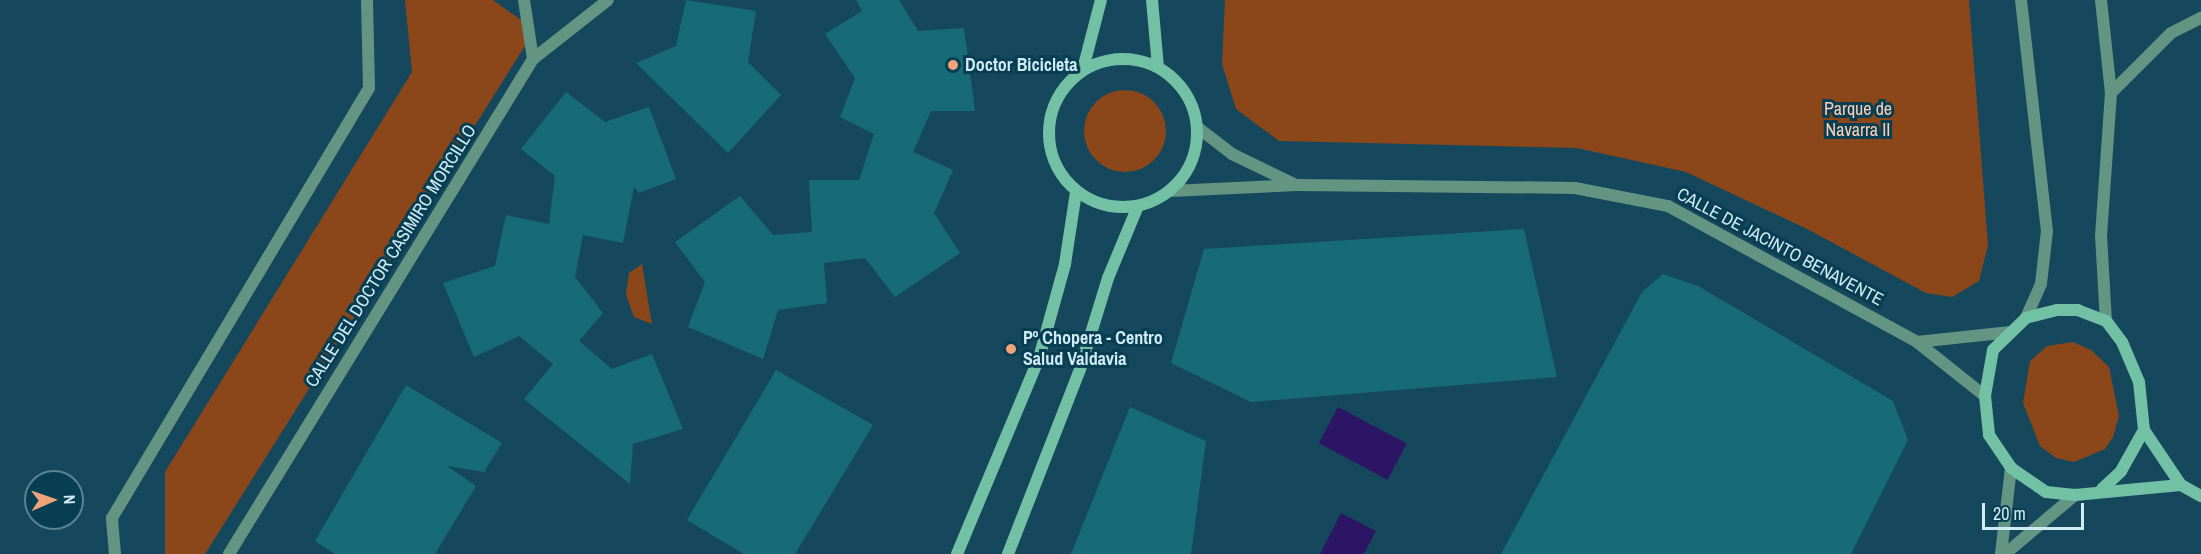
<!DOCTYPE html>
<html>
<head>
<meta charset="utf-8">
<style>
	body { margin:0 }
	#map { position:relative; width:2201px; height:554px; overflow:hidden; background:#16485d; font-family:"Archivo Narrow",sans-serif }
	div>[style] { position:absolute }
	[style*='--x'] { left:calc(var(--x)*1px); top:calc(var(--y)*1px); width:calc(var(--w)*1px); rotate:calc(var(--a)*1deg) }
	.green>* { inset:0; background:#8b461a }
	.round { border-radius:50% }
	.water>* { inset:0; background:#2c1564; transform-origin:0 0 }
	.building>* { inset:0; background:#176b77 }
	.lane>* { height:12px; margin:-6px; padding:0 6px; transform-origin:6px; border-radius:6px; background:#649482 }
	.street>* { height:12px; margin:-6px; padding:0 6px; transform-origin:6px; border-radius:6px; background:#649482 }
	.secondary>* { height:12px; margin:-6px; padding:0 6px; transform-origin:6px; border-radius:6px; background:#73c1a5 }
	.secondary>.ring { margin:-6px; padding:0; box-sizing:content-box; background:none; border:12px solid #73c1a5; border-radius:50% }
	.dots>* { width:16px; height:16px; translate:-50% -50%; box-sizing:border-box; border:3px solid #073e52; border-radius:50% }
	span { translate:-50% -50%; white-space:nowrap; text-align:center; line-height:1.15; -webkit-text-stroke:6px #073e52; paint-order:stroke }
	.poi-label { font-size:18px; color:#d0eaf6; font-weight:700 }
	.left { translate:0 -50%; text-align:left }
	.park-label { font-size:18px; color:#fecfb6 }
	.street-label { font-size:18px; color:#d0eaf6 }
	.north { position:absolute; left:24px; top:470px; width:60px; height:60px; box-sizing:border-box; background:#073e52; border:2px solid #578394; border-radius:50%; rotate:88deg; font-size:16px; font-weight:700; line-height:24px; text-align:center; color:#d0eaf6 }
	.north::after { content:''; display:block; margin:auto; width:21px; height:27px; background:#f0a279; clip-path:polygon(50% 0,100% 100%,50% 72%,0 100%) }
	.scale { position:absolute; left:1982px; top:503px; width:102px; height:27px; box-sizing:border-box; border:3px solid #d0eaf6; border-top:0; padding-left:8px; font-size:18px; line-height:21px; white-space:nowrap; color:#d0eaf6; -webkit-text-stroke:4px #073e52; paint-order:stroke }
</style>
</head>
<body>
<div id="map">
	<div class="green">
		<div style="clip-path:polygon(405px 0,493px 0,535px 30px,205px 554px,165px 554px,165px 472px,412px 72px)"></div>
		<div style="clip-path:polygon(1225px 0,1969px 0,1988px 245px,1979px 281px,1952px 297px,1926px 293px,1807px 229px,1686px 172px,1577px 148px,1279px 141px,1236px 109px,1222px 64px)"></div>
		<div class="round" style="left:1084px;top:90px;width:82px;height:82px"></div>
		<div style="clip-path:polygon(642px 264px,652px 324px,634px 317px,626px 295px,629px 273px)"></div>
		<div style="clip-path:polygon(2073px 342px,2091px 350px,2109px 367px,2119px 416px,2113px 437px,2105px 449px,2074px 462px,2056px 458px,2040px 446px,2023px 403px,2030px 361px,2047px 346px)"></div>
	</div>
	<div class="water">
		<div style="left:1338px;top:407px;width:78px;height:41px;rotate:28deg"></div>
		<div style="clip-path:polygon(1341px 513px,1376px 531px,1364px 554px,1320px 554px)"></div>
	</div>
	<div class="building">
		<div style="clip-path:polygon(686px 0,756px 11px,748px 62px,781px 95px,728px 153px,636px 63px,676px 46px)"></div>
		<div style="clip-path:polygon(856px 0,899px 0,918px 31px,964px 28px,975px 111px,931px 111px,913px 152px,953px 170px,934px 213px,960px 253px,895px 297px,865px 258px,824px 263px,827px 303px,778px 310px,763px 359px,688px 327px,705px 282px,675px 242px,740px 196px,773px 235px,812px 232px,809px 180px,859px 180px,874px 134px,840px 117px,855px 78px,825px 34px,862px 11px)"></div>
		<div style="clip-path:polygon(566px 92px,605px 122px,649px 107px,676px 179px,639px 193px,634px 187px,623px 243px,583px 235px,575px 277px,603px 313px,579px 341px,612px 369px,652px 354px,683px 429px,633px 444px,630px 484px,524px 399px,553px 364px,519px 336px,474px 357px,443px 283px,495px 266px,506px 215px,549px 224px,555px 176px,521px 149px)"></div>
		<div style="clip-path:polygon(1524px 229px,1557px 377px,1251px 402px,1171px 363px,1204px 249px)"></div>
		<div style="clip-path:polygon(1663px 274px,1698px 286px,1893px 401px,1908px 440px,1851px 554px,1501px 554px,1642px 292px)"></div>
		<div style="clip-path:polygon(776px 370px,873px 425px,795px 554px,744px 554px,687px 520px)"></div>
		<div style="clip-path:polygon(406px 385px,502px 443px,484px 472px,447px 466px,476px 486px,435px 554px,335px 554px,315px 541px)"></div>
		<div style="clip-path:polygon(1130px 407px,1206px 441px,1191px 554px,1071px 554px)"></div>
	</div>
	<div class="lane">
		<div style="--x:115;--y:554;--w:36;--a:-95"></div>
		<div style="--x:112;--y:518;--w:501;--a:-59.13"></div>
		<div style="--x:369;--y:88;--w:88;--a:-91.3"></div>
	</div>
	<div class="street">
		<div style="--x:524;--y:0;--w:60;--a:81.3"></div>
		<div style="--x:2021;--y:0;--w:232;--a:83.6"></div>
		<div style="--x:2047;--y:231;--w:53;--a:96.5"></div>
		<div style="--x:2041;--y:284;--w:37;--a:114"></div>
		<div style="--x:2101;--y:0;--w:94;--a:83.9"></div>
		<div style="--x:2111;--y:93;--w:142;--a:94"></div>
		<div style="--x:2101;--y:235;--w:86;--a:86.7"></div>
		<div style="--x:2111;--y:93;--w:85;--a:-45"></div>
		<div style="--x:2171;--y:33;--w:34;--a:-27"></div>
		<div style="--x:1197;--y:127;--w:44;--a:37.6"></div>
		<div style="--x:1232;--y:154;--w:69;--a:25.8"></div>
		<div style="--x:1171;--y:191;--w:127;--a:-2.7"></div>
		<div style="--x:1298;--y:185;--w:277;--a:0.6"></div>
		<div style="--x:1575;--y:188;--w:95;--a:11"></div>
		<div style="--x:1668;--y:206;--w:284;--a:28.6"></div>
		<div style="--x:1917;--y:342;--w:87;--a:38.5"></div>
		<div style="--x:1917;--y:342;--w:94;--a:-6.1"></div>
		<div style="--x:229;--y:554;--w:581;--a:-58.44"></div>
		<div style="--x:533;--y:59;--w:95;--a:-38.2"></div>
		<div style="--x:2001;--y:554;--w:87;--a:-83.4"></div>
		<div style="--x:2005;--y:554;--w:92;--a:-40.1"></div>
	</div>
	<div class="secondary">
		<div style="--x:1152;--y:0;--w:67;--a:84.9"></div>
		<div class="ring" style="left:1049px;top:59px;width:136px;height:136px"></div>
		<div style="--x:1083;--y:69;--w:71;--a:-75.4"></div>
		<div style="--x:2144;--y:430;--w:66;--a:56.1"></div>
		<div style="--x:2181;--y:485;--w:23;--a:29"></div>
		<div style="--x:2102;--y:489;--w:26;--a:-43"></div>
		<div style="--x:2121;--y:471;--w:47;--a:-60.7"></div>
		<div style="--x:2144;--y:430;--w:48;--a:-95.9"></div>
		<div style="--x:2139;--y:382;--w:43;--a:-113"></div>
		<div style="--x:2122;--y:342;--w:26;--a:-127"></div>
		<div style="--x:2106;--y:321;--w:30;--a:-159"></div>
		<div style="--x:2078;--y:310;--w:21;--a:180"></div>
		<div style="--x:2057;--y:310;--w:32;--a:166"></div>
		<div style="--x:2026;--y:318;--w:46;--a:135.9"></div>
		<div style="--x:1993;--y:350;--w:47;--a:99.9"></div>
		<div style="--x:1985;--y:396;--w:39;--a:84"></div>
		<div style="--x:1989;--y:435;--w:40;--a:56"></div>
		<div style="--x:2011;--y:468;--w:42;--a:34.4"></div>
		<div style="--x:2046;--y:492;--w:29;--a:6"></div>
		<div style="--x:2075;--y:495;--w:106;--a:-5.4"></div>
		<div style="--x:957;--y:554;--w:212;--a:-67.3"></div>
		<div style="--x:1039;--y:358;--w:98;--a:-74.5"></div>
		<div style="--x:1065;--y:264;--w:73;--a:-81.3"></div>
		<div style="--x:1008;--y:554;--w:199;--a:-68.7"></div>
		<div style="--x:1080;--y:369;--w:95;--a:-72.9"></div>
		<div style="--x:1108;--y:278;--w:78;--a:-67.4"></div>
	</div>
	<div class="dots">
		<div style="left:953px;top:65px;background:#f0a279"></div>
		<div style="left:1011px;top:349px;background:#f0a279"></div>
	</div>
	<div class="poi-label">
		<span class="left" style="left:965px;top:65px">Doctor Bicicleta</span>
		<span class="left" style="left:1023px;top:349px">Pº Chopera - Centro<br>Salud Valdavia</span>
	</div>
	<div class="park-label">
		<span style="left:1858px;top:120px">Parque de<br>Navarra II</span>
	</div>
	<div class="street-label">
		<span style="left:1780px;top:247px;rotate:28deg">CALLE DE JACINTO BENAVENTE</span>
		<span style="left:391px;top:256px;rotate:-58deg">CALLE DEL DOCTOR CASIMIRO MORCILLO</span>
	</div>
	<div class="north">N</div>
	<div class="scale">20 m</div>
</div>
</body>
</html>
